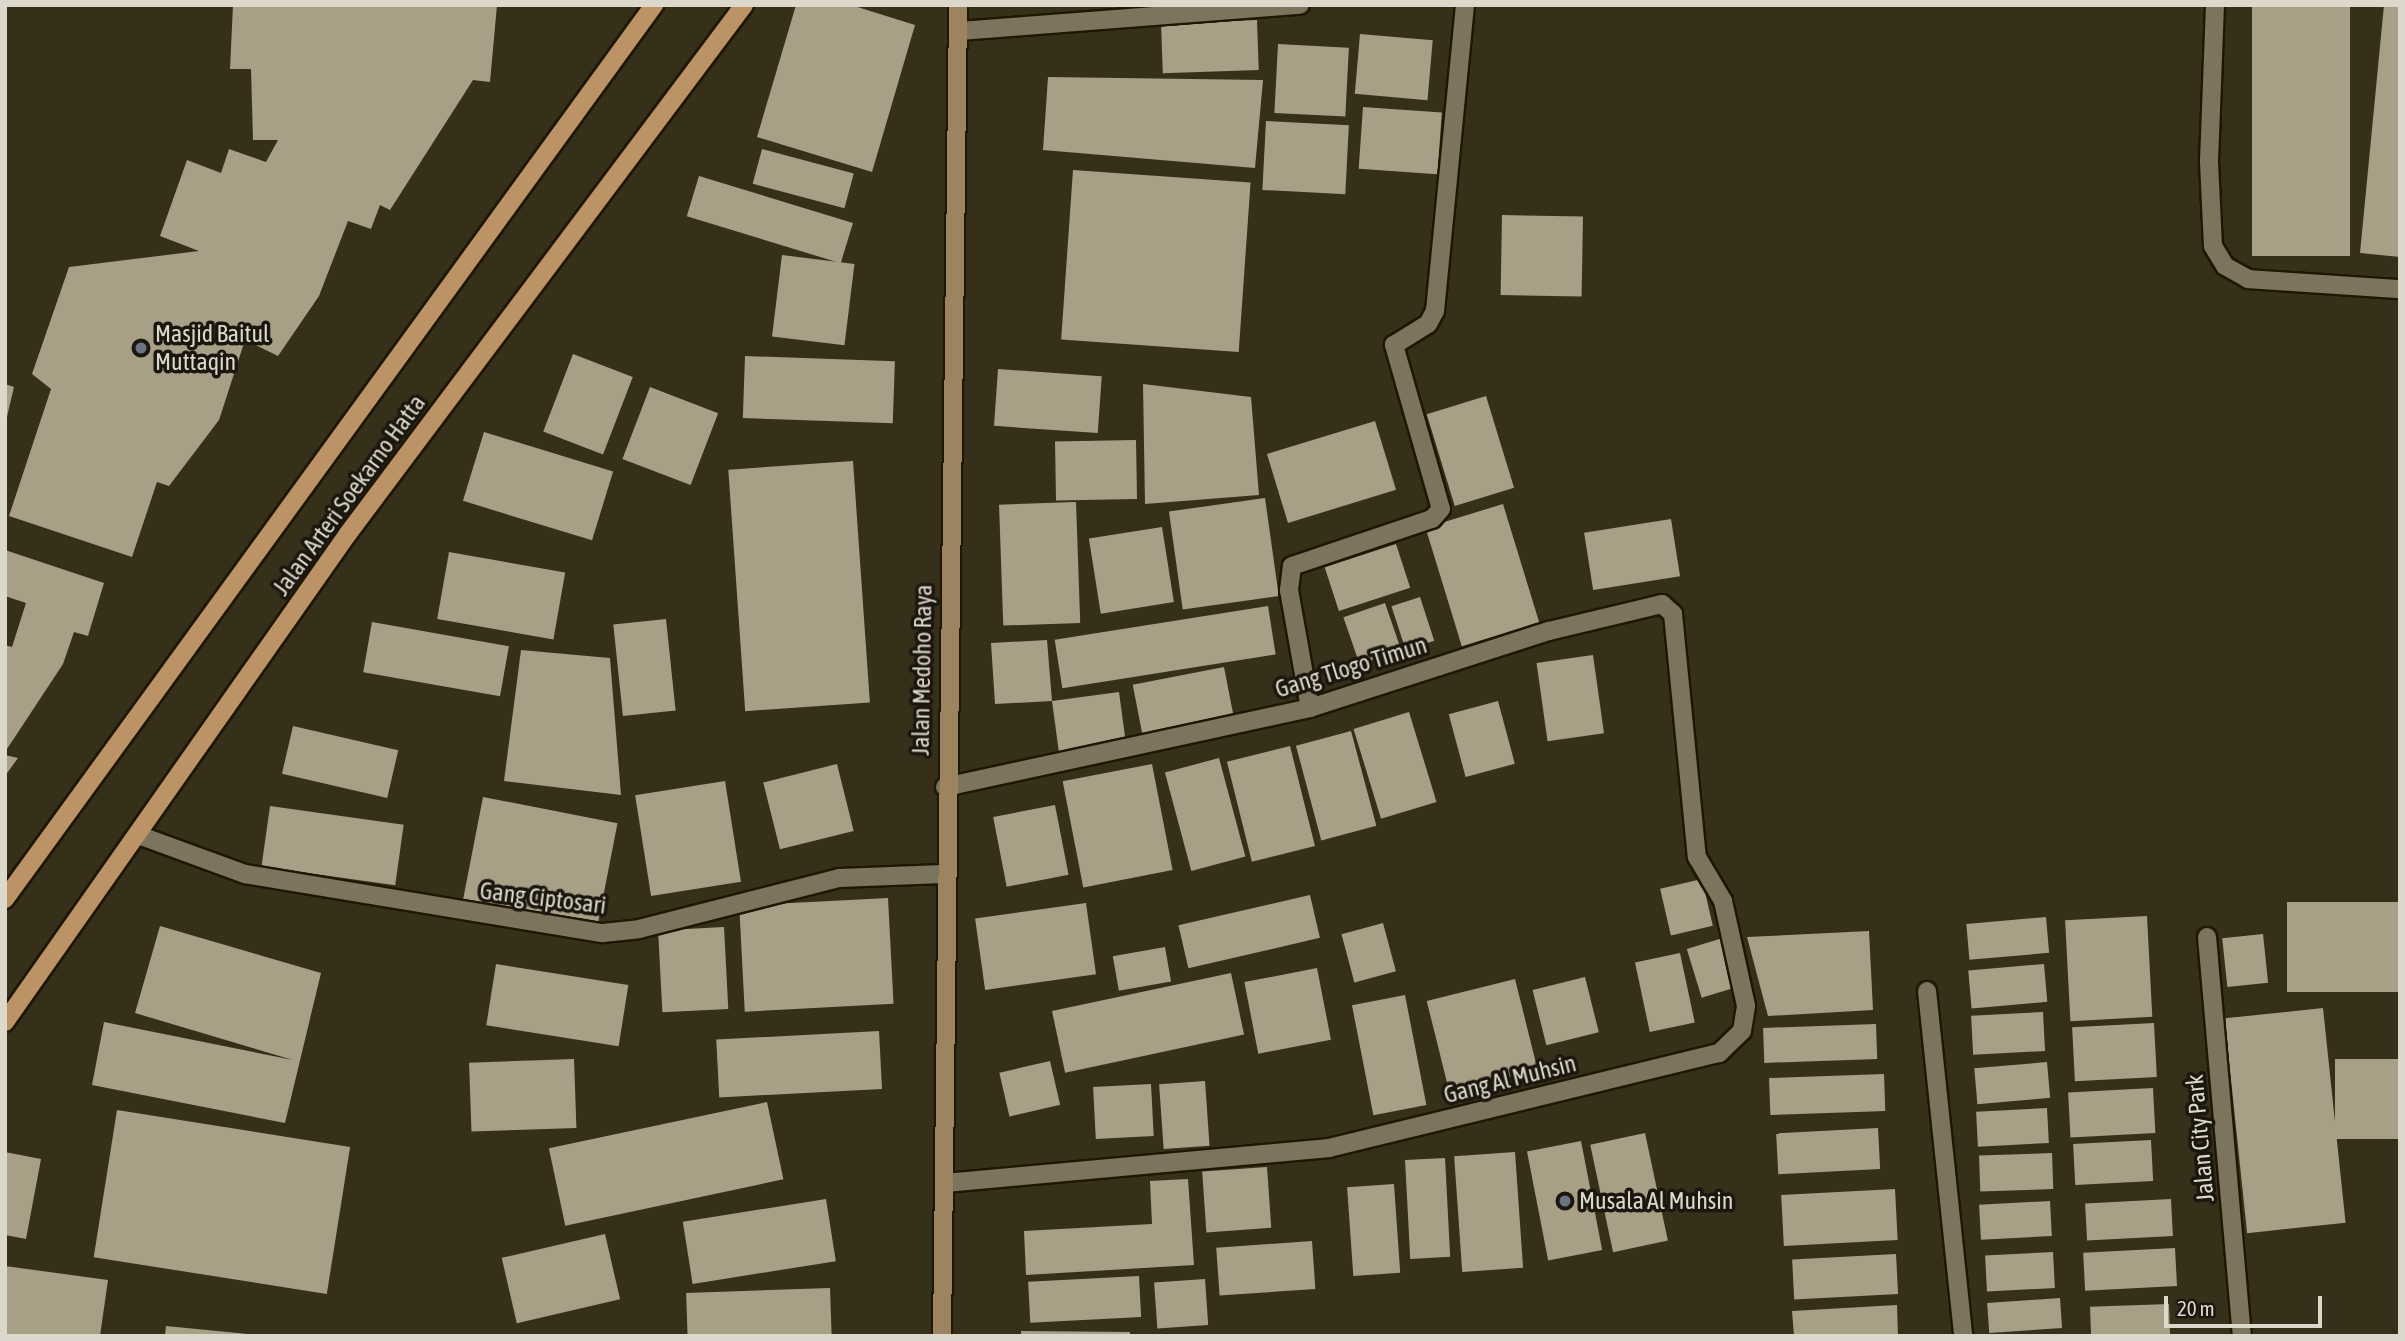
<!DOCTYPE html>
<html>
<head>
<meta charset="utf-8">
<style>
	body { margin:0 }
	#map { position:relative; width:2405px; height:1341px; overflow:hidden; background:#362f1a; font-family:"Asap Condensed",sans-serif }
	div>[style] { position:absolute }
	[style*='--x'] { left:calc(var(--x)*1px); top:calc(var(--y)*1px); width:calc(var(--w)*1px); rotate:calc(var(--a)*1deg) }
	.building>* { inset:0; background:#a89f87; transform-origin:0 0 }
	.roads { filter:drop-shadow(2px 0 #1e1703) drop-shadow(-2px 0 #1e1703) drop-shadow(0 2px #1e1703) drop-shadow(0 -2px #1e1703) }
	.street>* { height:18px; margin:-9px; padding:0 9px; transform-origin:9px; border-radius:9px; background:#7c745c }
	.secondary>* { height:18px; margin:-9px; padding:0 9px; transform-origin:9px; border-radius:9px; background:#9c8461 }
	.primary>* { height:18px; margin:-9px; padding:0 9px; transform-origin:9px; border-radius:9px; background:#bc9366 }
	.dots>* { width:19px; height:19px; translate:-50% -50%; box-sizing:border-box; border:4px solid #1b170e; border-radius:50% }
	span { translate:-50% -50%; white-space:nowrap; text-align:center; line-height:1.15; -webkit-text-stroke:7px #1b170e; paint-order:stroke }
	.poi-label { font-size:24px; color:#ddd8cc }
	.left { translate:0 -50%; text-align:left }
	.street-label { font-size:24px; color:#ddd8cc }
	.frame { position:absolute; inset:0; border:7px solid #ddd8cc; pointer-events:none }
	.scale { position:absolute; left:2164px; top:1296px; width:158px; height:32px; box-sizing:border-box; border:4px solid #ddd8cc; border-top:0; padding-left:9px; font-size:21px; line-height:24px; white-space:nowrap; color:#ddd8cc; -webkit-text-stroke:5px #1b170e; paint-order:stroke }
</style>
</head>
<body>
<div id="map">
	<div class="building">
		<div style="clip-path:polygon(233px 5px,497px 5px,490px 82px,473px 80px,390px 210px,380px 205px,371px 229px,348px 221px,319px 296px,278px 356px,245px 340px,219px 420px,169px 486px,157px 482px,132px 557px,9px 516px,51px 389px,32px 374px,69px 267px,199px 251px,160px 236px,187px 160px,221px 173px,229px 149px,266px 162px,278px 140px,253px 140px,251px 69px,230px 69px)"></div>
		<div style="clip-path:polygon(796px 5px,851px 5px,915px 25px,872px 172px,757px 137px)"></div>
		<div style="left:2252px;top:5px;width:98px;height:251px"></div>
		<div style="clip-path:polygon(2384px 5px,2400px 5px,2400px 257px,2360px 253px)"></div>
		<div style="left:1257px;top:20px;width:50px;height:96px;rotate:88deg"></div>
		<div style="left:1360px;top:34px;width:73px;height:60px;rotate:5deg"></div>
		<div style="left:1278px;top:44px;width:71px;height:69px;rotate:3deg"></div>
		<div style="clip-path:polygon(1048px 77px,1263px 80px,1255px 168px,1043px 150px)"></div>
		<div style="left:1363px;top:107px;width:79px;height:62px;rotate:4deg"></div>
		<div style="left:1266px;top:121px;width:83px;height:69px;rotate:3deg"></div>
		<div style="left:762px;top:149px;width:95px;height:36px;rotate:15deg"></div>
		<div style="left:1073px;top:170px;width:178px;height:170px;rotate:4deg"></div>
		<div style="left:699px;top:176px;width:161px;height:42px;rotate:17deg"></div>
		<div style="left:1502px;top:215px;width:81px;height:80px;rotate:1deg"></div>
		<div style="left:782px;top:255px;width:73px;height:82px;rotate:7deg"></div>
		<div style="left:573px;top:354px;width:64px;height:83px;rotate:21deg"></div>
		<div style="left:745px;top:356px;width:150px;height:62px;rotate:2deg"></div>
		<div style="left:998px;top:369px;width:104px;height:57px;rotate:4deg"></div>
		<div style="clip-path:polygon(5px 384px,14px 387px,6px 421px,5px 420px)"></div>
		<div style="clip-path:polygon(1143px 384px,1251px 397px,1259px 495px,1145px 504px)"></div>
		<div style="left:650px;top:387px;width:73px;height:77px;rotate:21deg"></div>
		<div style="left:1486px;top:396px;width:96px;height:62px;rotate:73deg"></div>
		<div style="left:1375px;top:421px;width:72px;height:113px;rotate:73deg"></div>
		<div style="left:484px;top:432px;width:135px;height:72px;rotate:17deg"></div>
		<div style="left:1136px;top:440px;width:59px;height:81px;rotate:89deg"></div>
		<div style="left:853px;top:461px;width:242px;height:125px;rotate:86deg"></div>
		<div style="left:1265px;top:498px;width:99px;height:97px;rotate:82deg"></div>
		<div style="left:1076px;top:502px;width:121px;height:77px;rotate:88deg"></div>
		<div style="left:1503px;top:504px;width:124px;height:81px;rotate:73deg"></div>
		<div style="left:1671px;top:519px;width:58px;height:88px;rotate:81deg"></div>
		<div style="left:1162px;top:527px;width:76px;height:74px;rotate:81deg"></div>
		<div style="left:1396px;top:544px;width:46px;height:75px;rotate:72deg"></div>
		<div style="clip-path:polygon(5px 550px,104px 583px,88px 636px,74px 632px,63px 664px,5px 752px,5px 645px,12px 647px,26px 603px,5px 596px)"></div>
		<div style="left:449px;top:552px;width:118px;height:68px;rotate:10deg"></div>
		<div style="left:1420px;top:597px;width:46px;height:30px;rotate:72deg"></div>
		<div style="left:1385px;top:603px;width:50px;height:44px;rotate:71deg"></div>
		<div style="left:1268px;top:606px;width:49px;height:216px;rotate:81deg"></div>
		<div style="left:666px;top:619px;width:92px;height:53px;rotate:84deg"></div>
		<div style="left:372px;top:622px;width:139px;height:51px;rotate:10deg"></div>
		<div style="clip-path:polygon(1047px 640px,1052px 701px,1119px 692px,1126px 744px,1059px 753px,1052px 701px,995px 704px,991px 643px)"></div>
		<div style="clip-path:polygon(521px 650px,610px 658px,621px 795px,504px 781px)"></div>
		<div style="left:1593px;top:655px;width:79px;height:57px;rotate:82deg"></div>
		<div style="left:1224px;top:667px;width:52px;height:93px;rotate:79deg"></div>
		<div style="left:1498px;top:701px;width:65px;height:51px;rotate:75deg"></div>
		<div style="left:1409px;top:712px;width:94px;height:58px;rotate:73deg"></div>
		<div style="left:293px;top:726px;width:108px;height:49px;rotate:13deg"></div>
		<div style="left:1351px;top:731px;width:98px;height:57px;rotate:75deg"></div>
		<div style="left:1290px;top:746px;width:103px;height:65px;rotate:76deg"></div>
		<div style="clip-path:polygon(5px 755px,18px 758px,5px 776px)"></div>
		<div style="left:1219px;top:758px;width:102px;height:56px;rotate:75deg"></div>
		<div style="left:837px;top:764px;width:69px;height:76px;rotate:76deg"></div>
		<div style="left:1152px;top:764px;width:108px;height:91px;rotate:79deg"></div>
		<div style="left:725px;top:781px;width:102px;height:91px;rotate:81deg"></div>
		<div style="left:483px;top:797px;width:137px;height:105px;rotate:11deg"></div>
		<div style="left:1055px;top:805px;width:71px;height:63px;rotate:79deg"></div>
		<div style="left:270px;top:806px;width:135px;height:61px;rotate:8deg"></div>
		<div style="left:1702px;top:879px;width:48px;height:43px;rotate:77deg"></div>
		<div style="left:1310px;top:895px;width:44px;height:135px;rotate:77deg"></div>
		<div style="left:888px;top:898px;width:106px;height:149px;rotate:87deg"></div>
		<div style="left:2400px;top:902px;width:90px;height:113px;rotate:90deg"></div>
		<div style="left:1086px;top:903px;width:72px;height:112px;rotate:82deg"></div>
		<div style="left:2147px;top:916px;width:101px;height:82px;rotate:87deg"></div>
		<div style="left:2046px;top:917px;width:36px;height:80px;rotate:85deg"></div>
		<div style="left:1383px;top:923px;width:50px;height:43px;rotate:75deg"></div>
		<div style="clip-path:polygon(160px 926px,321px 973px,285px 1123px,92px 1085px,104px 1022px,293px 1060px,135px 1013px)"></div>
		<div style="left:724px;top:927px;width:82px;height:66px;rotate:87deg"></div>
		<div style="clip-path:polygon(1869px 931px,1873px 1010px,1768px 1016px,1747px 937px)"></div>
		<div style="left:2263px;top:934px;width:49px;height:41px;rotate:84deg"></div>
		<div style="left:1726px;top:937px;width:51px;height:41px;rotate:73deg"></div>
		<div style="left:1165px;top:947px;width:35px;height:53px;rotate:80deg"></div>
		<div style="left:1680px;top:953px;width:71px;height:46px;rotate:78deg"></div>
		<div style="left:496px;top:964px;width:134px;height:62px;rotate:9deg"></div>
		<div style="left:2044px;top:964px;width:38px;height:76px;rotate:85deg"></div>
		<div style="left:1317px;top:968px;width:73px;height:74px;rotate:79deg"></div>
		<div style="left:1231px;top:973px;width:63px;height:183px;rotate:78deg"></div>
		<div style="left:1585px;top:977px;width:57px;height:54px;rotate:76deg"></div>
		<div style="left:1515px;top:979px;width:94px;height:91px;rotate:76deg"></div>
		<div style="left:1405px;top:995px;width:112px;height:54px;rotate:79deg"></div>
		<div style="left:2323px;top:1008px;width:216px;height:99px;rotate:84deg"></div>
		<div style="left:2043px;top:1012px;width:39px;height:72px;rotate:87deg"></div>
		<div style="left:2154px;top:1023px;width:54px;height:82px;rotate:87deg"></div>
		<div style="left:1876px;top:1024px;width:35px;height:113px;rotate:88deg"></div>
		<div style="left:879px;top:1031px;width:58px;height:163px;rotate:87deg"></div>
		<div style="left:574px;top:1059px;width:69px;height:105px;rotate:88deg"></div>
		<div style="left:2400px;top:1059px;width:80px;height:65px;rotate:90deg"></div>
		<div style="left:1050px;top:1061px;width:45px;height:52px;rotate:77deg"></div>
		<div style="left:2047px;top:1062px;width:36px;height:73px;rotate:85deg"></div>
		<div style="left:1884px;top:1074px;width:37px;height:115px;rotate:88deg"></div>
		<div style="left:1205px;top:1081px;width:65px;height:46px;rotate:86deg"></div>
		<div style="left:1151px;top:1084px;width:52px;height:58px;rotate:87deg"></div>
		<div style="left:2153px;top:1088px;width:45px;height:85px;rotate:87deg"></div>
		<div style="left:767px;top:1102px;width:79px;height:223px;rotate:78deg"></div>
		<div style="left:2047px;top:1108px;width:35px;height:71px;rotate:87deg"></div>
		<div style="left:117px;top:1110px;width:236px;height:149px;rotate:9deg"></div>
		<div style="left:1878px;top:1128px;width:41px;height:102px;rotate:87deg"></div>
		<div style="left:1645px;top:1133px;width:110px;height:56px;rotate:78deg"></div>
		<div style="left:2151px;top:1140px;width:41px;height:78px;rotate:87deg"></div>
		<div style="left:1581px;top:1141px;width:111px;height:55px;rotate:79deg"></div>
		<div style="clip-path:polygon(5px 1152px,41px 1159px,26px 1239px,5px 1235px)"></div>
		<div style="left:1515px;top:1152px;width:116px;height:61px;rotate:86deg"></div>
		<div style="left:2052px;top:1153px;width:36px;height:73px;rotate:88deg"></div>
		<div style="left:1445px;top:1158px;width:99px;height:40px;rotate:87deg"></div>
		<div style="left:1267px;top:1167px;width:61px;height:65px;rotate:86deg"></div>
		<div style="clip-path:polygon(1188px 1179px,1194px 1265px,1026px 1275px,1024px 1231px,1152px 1224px,1150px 1181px)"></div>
		<div style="left:1394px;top:1184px;width:89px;height:47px;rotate:86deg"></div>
		<div style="left:1895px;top:1189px;width:51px;height:114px;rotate:87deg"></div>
		<div style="left:826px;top:1199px;width:63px;height:145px;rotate:81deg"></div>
		<div style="left:2171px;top:1199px;width:37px;height:86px;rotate:87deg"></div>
		<div style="left:2050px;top:1201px;width:35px;height:71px;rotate:87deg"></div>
		<div style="left:605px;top:1234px;width:67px;height:106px;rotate:77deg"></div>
		<div style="left:1312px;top:1241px;width:48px;height:96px;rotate:86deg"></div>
		<div style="left:2175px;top:1248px;width:38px;height:92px;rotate:87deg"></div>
		<div style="left:2053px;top:1252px;width:36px;height:68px;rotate:87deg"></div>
		<div style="left:1896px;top:1254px;width:40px;height:104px;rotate:87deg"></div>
		<div style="clip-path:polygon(5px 1266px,108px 1280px,100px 1336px,5px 1336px)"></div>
		<div style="left:1139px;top:1276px;width:41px;height:111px;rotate:87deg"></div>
		<div style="left:1205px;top:1279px;width:46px;height:51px;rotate:86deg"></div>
		<div style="left:830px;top:1288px;width:48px;height:144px;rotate:88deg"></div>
		<div style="left:2060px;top:1298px;width:30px;height:73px;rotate:86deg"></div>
		<div style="left:2169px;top:1304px;width:32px;height:79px;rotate:88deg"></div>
		<div style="clip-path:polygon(1897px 1305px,1898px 1336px,1794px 1336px,1792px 1311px)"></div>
		<div style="clip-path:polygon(166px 1326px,248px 1334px,248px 1336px,165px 1336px)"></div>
		<div style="clip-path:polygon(1021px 1331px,1130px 1332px,1130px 1336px,1021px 1336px)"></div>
	</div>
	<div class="roads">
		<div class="street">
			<div style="--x:2215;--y:5;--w:157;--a:92.2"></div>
			<div style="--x:2209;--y:162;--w:84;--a:87.3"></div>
			<div style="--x:2213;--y:246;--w:23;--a:59"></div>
			<div style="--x:2225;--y:266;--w:26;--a:29"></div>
			<div style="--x:2248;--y:279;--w:152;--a:3.8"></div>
			<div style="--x:959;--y:31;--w:342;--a:-4.4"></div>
			<div style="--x:1310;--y:708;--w:120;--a:-100.1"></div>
			<div style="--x:1289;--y:590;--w:24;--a:-83"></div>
			<div style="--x:1292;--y:566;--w:148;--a:-18.6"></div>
			<div style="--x:1432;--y:519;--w:13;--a:-48"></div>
			<div style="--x:1441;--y:509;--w:171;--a:-106"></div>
			<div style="--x:1394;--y:345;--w:40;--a:-32"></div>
			<div style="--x:1428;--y:324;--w:15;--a:-62"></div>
			<div style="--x:1435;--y:311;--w:307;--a:-84.4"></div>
			<div style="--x:945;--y:787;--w:373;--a:-12.2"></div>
			<div style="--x:1310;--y:708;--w:251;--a:-17.9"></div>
			<div style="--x:1549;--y:631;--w:116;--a:-13.4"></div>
			<div style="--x:1662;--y:604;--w:15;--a:42"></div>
			<div style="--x:1673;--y:614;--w:244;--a:84.4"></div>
			<div style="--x:1697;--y:857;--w:51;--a:59.4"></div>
			<div style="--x:1723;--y:901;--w:107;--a:77.6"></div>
			<div style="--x:1746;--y:1006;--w:25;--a:99"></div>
			<div style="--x:1742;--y:1031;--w:32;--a:136"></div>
			<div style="--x:1719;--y:1053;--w:401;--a:166.3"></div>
			<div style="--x:1329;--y:1148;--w:385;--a:174.8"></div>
			<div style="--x:141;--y:836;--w:111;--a:20.1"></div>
			<div style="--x:245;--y:874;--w:363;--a:9.4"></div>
			<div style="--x:603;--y:933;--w:36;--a:-6"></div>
			<div style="--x:639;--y:929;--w:206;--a:-14.3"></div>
			<div style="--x:839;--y:878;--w:104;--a:-2.2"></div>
			<div style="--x:2207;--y:937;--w:401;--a:85"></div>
			<div style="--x:1927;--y:991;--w:347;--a:84"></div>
		</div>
		<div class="secondary">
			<div style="--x:942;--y:1336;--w:1331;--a:-89.31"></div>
		</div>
		<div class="primary">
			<div style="--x:5;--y:899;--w:1105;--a:-54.02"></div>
			<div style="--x:5;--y:1022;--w:595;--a:-54.92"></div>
			<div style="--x:347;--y:535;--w:662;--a:-53.16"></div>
		</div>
	</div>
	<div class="dots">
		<div style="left:141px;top:348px;background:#6b7280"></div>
		<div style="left:1565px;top:1201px;background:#6b7280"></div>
	</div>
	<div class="poi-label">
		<span class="left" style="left:155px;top:348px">Masjid Baitul<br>Muttaqin</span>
		<span class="left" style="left:1579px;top:1201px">Musala Al Muhsin</span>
	</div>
	<div class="street-label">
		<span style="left:349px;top:495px;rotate:-54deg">Jalan Arteri Soekarno Hatta</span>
		<span style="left:1351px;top:667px;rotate:-17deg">Gang Tlogo Timun</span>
		<span style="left:922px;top:670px;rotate:-89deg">Jalan Medoho Raya</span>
		<span style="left:543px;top:898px;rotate:7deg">Gang Ciptosari</span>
		<span style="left:1510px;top:1079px;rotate:-14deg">Gang Al Muhsin</span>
		<span style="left:2200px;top:1138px;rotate:-95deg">Jalan City Park</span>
	</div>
	<div class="frame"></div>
	<div class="scale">20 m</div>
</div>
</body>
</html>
